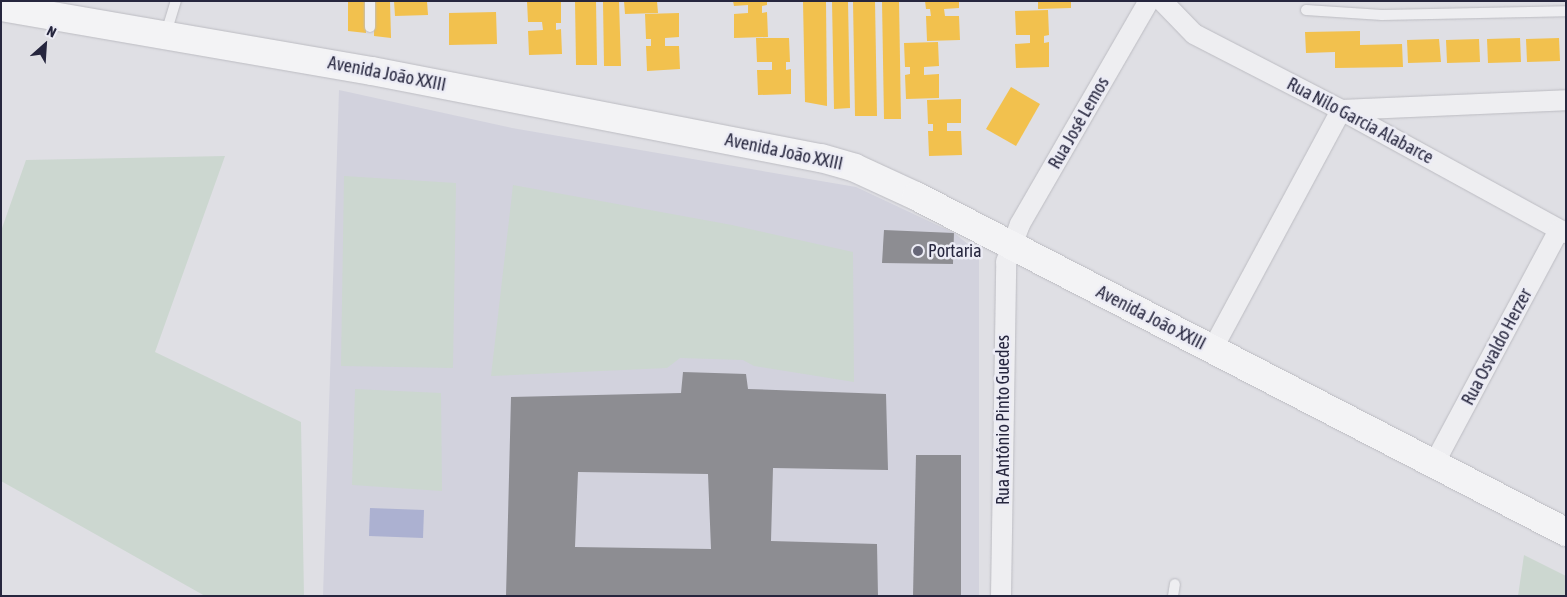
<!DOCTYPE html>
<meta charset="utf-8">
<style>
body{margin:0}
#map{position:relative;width:1567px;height:597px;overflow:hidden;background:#dfdfe4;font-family:"Asap Condensed",sans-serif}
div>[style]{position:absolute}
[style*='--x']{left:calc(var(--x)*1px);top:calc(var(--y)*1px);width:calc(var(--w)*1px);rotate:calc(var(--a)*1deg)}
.built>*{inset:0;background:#d2d2dd}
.green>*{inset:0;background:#ccd7d0}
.water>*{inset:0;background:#acb1d1}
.homes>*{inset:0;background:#f2c14e}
.industry>*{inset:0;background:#8d8d92}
.roads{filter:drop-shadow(0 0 1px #bcbcc2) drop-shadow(0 0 1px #bcbcc2)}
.service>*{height:10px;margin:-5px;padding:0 5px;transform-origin:5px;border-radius:5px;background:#eeeef1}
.minor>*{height:20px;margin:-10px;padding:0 10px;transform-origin:10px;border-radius:10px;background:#eeeef1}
.secondary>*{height:28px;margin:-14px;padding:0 14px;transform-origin:14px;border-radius:14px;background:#f3f3f5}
.dots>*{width:14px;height:14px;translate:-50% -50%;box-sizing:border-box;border:2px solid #ececf5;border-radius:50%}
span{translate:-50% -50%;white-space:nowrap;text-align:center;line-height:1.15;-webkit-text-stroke:5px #ececf5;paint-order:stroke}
.street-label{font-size:18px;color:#26263e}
.poi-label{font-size:18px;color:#26263e}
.left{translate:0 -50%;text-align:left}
.frame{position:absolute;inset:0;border:2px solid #26263e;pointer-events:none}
.north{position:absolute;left:20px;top:20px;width:50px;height:50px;-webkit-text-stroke:4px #ececf5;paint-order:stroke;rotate:26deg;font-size:14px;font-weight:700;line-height:20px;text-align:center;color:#26263e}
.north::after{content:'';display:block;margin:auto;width:18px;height:22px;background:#26263e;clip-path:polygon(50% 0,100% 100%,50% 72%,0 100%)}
</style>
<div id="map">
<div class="built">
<i style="clip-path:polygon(339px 90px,512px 128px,856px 187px,954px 233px,979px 253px,979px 596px,323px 596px)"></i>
</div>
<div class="green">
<i style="clip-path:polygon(225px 156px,155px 352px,301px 422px,304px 596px,205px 596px,1px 481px,1px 231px,26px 160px)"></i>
<i style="clip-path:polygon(344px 176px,456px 183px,453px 368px,341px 366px)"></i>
<i style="clip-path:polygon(513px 185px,732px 225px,853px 252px,854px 382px,754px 366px,743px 360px,680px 358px,667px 368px,491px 376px)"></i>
<i style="clip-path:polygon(355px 389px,441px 393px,442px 491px,352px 485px)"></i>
<i style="clip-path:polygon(1524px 555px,1566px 576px,1566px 596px,1518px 596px)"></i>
</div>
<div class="water">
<i style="clip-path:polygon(370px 508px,424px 510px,423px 538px,369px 536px)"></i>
</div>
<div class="homes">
<i style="clip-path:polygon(348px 1px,366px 1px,366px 33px,348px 31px)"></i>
<i style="clip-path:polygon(374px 1px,390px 1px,391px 38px,374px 36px)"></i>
<i style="clip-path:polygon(394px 1px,427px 1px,428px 15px,395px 16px)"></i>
<i style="clip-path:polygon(527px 1px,561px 1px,561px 23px,556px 23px,556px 30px,561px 29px,562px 54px,529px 55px,528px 31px,543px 30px,542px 22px,528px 22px)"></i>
<i style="clip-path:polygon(575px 1px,596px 1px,597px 65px,576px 65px)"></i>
<i style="clip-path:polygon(603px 1px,619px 1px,621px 66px,604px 66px)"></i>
<i style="clip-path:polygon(624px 1px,657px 1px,658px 13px,625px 14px)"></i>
<i style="clip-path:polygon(733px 1px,767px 1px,767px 5px,762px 6px,762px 13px,767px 12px,768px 37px,734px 38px,734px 14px,748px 13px,748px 5px,734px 6px)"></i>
<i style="clip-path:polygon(803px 1px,826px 1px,827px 106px,805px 102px)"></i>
<i style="clip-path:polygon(832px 1px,848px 1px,850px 108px,834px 109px)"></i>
<i style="clip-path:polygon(853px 1px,875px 1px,877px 116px,855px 116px)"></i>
<i style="clip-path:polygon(882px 1px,899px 1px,901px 119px,884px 119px)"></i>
<i style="clip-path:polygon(925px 1px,959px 1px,959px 8px,944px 9px,945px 16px,959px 16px,960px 40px,927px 41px,926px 16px,931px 16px,930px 9px,926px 9px)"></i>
<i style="clip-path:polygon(1038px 1px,1071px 1px,1071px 8px,1038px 9px)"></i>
<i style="clip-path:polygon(1048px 10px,1049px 35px,1044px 36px,1044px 43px,1049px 42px,1049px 67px,1016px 68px,1015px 44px,1030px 43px,1030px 35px,1016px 35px,1015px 11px)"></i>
<i style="clip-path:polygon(496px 12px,497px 44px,449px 45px,449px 13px)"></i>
<i style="clip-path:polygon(679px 13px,679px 37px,665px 38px,665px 46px,679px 46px,680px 69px,647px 71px,646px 46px,651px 46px,651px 39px,646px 39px,645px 14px)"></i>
<i style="clip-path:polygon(1360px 31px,1360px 45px,1402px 44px,1403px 67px,1335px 68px,1335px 52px,1306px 53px,1305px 32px)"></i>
<i style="clip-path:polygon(756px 38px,789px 38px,790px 62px,786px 62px,786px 70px,791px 69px,791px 94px,758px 95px,757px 70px,772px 70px,772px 62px,757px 62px)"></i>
<i style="clip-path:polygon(1520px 38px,1521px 62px,1488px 63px,1487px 39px)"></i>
<i style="clip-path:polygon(1559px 38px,1560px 61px,1527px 62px,1526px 39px)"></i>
<i style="clip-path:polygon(1439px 39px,1441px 62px,1408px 63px,1407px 40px)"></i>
<i style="clip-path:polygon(1479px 39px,1480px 62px,1447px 63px,1446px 40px)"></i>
<i style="clip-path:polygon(938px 42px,939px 66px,924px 67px,924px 75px,939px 74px,939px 98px,906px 99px,905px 75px,910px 74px,910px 67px,905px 67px,904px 43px)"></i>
<i style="clip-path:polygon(1011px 87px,1040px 104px,1016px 146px,986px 129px)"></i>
<i style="clip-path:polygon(961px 99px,961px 123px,947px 123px,947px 131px,961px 131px,962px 155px,929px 156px,928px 131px,933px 131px,933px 124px,928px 124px,927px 100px)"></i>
</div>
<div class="industry">
<i style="clip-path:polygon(884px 230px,954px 233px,953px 264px,882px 263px)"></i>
<i style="clip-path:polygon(evenodd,683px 372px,746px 374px,748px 389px,886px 394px,888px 470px,773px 468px,771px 541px,877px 544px,878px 596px,506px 596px,511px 397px,681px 393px,683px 372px,578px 472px,708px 474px,711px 549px,575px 547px,578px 472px)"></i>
<i style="clip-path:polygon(916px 455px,961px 455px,961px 596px,913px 596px)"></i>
</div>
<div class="roads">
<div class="service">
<i style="--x:370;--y:1;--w:26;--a:90"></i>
<i style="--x:1306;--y:10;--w:76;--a:3.8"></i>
<i style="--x:1382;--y:15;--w:184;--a:-1.2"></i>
<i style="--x:166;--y:33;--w:34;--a:-73"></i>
<i style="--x:1173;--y:596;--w:12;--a:-81"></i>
</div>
<div class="minor">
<i style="--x:1162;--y:1;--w:46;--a:45.9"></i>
<i style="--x:1194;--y:34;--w:165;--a:27.3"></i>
<i style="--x:1341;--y:110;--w:256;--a:28.7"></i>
<i style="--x:1341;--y:110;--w:225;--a:-2.5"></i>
<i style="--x:1212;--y:350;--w:272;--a:-61.7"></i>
<i style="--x:1434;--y:464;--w:265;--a:-61.9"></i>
<i style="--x:1001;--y:596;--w:334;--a:-89.1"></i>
<i style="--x:1006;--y:262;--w:40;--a:-69.8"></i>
<i style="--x:1020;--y:224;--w:258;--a:-60"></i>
</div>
<div class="secondary">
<i style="--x:1;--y:7;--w:376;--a:9.8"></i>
<i style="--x:372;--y:71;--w:457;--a:11"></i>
<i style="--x:821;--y:158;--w:35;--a:16"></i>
<i style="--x:855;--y:168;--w:67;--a:24.7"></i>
<i style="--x:916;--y:196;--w:732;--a:27.34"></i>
</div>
</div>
<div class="dots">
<i style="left:918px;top:251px;background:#676778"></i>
</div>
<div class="street-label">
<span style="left:387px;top:74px;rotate:11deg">Avenida João XXIII</span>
<span style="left:1360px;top:121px;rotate:28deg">Rua Nilo Garcia Alabarce</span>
<span style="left:1079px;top:123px;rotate:-60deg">Rua José Lemos</span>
<span style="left:784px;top:152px;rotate:12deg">Avenida João XXIII</span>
<span style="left:1151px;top:318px;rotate:27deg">Avenida João XXIII</span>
<span style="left:1497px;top:347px;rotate:-62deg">Rua Osvaldo Herzer</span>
<span style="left:1003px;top:420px;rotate:-90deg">Rua Antônio Pinto Guedes</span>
</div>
<div class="poi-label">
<span class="left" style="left:928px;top:251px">Portaria</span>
</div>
<div class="frame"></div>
<div class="north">N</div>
</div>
